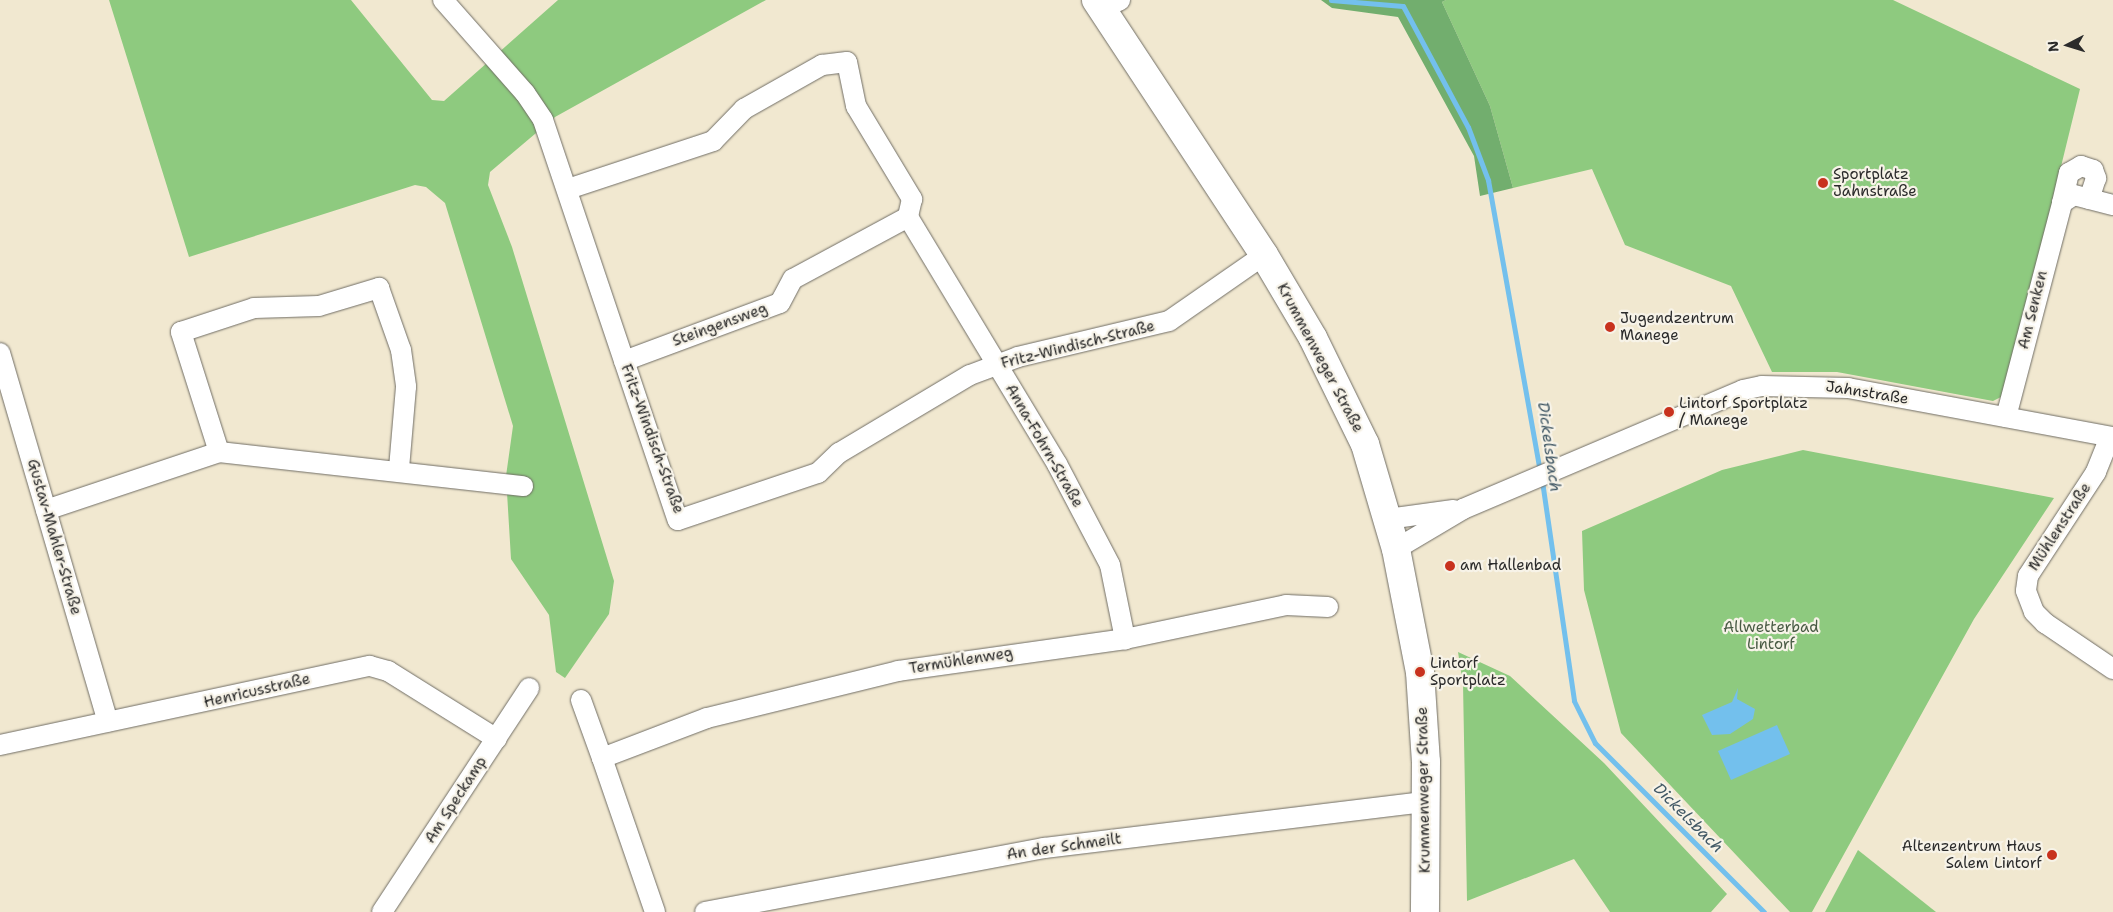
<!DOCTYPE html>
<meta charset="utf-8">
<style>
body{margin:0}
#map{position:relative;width:2113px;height:912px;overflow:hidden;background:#f1e8d0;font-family:"Shantell Sans",sans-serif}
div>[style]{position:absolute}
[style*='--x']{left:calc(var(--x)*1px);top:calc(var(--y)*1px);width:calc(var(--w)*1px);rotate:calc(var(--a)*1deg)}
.green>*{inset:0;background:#8eca7f}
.forest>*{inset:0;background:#72ae6e}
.water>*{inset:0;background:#73c0ed}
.stream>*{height:5px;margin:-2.5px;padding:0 2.5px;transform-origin:2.5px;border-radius:2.5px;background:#73c0ed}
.roads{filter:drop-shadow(0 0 1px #706d65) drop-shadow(0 0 1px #706d65)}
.street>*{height:20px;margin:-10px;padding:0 10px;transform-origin:10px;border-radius:10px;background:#fff}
.secondary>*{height:28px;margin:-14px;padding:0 14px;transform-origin:14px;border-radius:14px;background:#fff}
.dots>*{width:14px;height:14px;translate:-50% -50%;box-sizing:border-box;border:2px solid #f7f3e8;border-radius:50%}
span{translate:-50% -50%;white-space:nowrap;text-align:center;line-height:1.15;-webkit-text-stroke:4.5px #f7f3e8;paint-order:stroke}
.poi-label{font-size:15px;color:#2b2b2b}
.left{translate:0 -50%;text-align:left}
.right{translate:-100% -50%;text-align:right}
.street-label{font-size:15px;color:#2b2b2b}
.park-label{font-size:15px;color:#495b44}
.water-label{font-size:16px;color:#415865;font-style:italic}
.north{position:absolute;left:2043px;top:20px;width:50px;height:50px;-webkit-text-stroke:4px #f7f3e8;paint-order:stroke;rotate:265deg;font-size:14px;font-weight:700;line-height:20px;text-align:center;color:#2b2b2b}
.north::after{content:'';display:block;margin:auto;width:18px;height:22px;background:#2b2b2b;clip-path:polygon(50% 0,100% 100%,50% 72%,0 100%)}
</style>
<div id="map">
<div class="green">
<i style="clip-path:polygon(109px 0,351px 0,432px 100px,444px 101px,558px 0,766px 0,555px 117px,490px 172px,488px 185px,512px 247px,614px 581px,609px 614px,565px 678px,556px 672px,549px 615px,511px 559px,506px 476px,513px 426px,445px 203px,426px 187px,415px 185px,189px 257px)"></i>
<i style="clip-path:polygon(1446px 0,1893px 0,2080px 89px,2005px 395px,1993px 401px,1837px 372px,1772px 372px,1731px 286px,1625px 245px,1592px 169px,1513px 188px,1490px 106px,1442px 2px)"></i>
<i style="clip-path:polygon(1803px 450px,2054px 498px,1974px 619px,1812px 912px,1790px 912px,1621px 733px,1584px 590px,1582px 531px,1722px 470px)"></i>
<i style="clip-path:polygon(1458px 652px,1510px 676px,1604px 763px,1727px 894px,1711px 912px,1610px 912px,1574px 859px,1467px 901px,1463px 684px)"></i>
<i style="clip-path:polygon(1858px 850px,1936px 912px,1825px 912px)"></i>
</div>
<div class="forest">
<i style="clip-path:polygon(1321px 0,1446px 0,1442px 2px,1490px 106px,1513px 188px,1480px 196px,1474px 156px,1398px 17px,1332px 8px)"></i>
</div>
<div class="water">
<i style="clip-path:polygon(1738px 688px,1737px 699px,1755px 709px,1753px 719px,1730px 734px,1712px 735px,1702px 715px,1732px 702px)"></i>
<i style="clip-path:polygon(1777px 725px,1790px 754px,1731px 780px,1718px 751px)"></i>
</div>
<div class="stream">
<i style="--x:1331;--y:0;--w:72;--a:4.8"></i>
<i style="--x:1403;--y:6;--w:137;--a:61.8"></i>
<i style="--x:1468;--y:127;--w:57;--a:69.3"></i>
<i style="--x:1488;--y:180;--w:297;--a:79.9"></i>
<i style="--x:1542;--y:481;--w:222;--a:81.7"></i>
<i style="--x:1574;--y:701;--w:47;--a:63.4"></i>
<i style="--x:1595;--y:743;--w:239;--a:45"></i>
</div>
<div class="roads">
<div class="street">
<i style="--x:443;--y:0;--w:124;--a:48.6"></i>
<i style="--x:525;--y:93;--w:32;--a:56"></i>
<i style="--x:543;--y:120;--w:422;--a:71.4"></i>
<i style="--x:678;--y:520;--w:148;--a:-18.6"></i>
<i style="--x:818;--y:473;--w:29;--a:-44"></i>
<i style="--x:839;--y:453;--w:152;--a:-30.8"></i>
<i style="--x:970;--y:375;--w:51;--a:-20.6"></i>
<i style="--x:1018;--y:357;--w:155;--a:-13.4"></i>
<i style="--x:1169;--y:321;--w:116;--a:-34.8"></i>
<i style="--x:1101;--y:9;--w:21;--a:-25"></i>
<i style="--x:568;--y:189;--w:153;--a:-18.3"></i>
<i style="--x:713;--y:141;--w:45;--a:-45.9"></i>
<i style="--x:744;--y:109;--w:90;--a:-29.4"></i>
<i style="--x:822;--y:65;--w:25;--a:-7"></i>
<i style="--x:847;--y:62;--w:45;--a:78.4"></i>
<i style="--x:856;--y:106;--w:109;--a:58.9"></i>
<i style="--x:912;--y:199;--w:18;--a:103"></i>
<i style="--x:908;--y:217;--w:288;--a:58.9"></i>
<i style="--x:1057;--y:464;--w:114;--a:62.3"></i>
<i style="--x:1110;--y:565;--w:76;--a:78.5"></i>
<i style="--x:2062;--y:203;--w:31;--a:-77"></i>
<i style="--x:2069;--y:173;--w:14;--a:-30"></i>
<i style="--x:2081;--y:166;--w:13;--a:18"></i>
<i style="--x:2093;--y:170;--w:9;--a:69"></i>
<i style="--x:2096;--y:178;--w:22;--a:108"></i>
<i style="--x:0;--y:353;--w:384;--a:73.7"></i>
<i style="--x:624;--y:361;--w:166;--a:-20.4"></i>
<i style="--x:780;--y:303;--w:27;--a:-62"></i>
<i style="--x:793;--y:279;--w:131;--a:-28.3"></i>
<i style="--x:2006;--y:417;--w:221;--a:-75.3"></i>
<i style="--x:2062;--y:203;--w:14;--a:-34"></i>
<i style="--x:2074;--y:195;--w:40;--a:14.4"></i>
<i style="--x:2110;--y:437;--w:38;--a:112"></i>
<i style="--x:2096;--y:472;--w:124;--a:123.2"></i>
<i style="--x:2028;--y:576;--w:15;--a:98"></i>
<i style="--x:2026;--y:591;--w:22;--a:69"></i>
<i style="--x:2034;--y:612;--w:16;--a:45"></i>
<i style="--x:2045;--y:623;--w:82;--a:34.1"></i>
<i style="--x:219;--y:452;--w:126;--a:-107.6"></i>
<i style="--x:181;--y:332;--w:77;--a:-18.2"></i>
<i style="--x:254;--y:308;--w:65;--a:-1.8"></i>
<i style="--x:319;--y:306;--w:63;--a:-16.7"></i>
<i style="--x:379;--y:288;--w:66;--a:70.5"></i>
<i style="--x:401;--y:350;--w:37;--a:82"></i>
<i style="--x:406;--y:387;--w:82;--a:94.9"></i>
<i style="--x:46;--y:510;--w:182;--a:-18.5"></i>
<i style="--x:219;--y:452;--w:306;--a:6.4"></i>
<i style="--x:1388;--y:519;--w:66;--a:-7.9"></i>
<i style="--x:1396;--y:549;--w:78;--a:-30.8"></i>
<i style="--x:1463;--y:509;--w:304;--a:-23"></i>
<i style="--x:1743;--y:390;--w:19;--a:-12"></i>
<i style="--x:1762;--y:386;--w:86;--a:1.3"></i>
<i style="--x:1848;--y:388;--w:269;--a:10.5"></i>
<i style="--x:581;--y:700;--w:62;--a:70.1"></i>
<i style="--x:602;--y:758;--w:112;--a:-20.9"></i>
<i style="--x:707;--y:718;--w:197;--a:-13.8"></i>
<i style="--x:898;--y:671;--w:229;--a:-8"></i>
<i style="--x:1125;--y:639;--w:165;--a:-11.9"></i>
<i style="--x:1286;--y:605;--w:42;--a:2.7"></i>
<i style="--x:0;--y:745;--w:378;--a:-12.1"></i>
<i style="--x:370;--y:666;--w:19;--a:16"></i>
<i style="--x:388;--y:671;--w:128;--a:32"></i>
<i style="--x:602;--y:758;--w:163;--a:71"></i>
<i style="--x:382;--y:912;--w:268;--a:-56.7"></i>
<i style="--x:705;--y:912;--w:345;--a:-10.7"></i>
<i style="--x:1044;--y:848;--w:385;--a:-6.9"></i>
</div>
<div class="secondary">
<i style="--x:1096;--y:0;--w:305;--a:56.6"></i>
<i style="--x:1264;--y:255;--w:96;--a:59.4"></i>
<i style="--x:1313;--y:338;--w:118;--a:63.9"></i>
<i style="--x:1365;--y:444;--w:109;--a:73.6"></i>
<i style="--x:1396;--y:549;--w:125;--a:79"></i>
<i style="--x:1420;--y:672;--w:90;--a:86.2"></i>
<i style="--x:1426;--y:762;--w:150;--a:90.4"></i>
</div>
</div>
<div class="dots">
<i style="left:1823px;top:183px;background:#c8321e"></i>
<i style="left:1610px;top:327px;background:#c8321e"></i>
<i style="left:1669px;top:412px;background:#c8321e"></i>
<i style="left:1450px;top:566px;background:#c8321e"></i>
<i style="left:1420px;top:672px;background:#c8321e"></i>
<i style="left:2052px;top:855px;background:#c8321e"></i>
</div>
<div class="poi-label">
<span class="left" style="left:1833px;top:183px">Sportplatz<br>Jahnstraße</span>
<span class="left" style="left:1620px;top:327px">Jugendzentrum<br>Manege</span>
<span class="left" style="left:1679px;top:412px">Lintorf Sportplatz<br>/ Manege</span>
<span class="left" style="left:1460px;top:566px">am Hallenbad</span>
<span class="left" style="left:1430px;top:672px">Lintorf<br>Sportplatz</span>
<span class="right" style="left:2042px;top:855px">Altenzentrum Haus<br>Salem Lintorf</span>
</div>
<div class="street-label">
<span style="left:2033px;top:310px;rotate:-76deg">Am Senken</span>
<span style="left:720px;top:325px;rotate:-20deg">Steingensweg</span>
<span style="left:1078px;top:345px;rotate:-14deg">Fritz-Windisch-Straße</span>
<span style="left:1320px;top:358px;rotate:62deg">Krummenweger Straße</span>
<span style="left:1867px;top:393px;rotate:9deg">Jahnstraße</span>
<span style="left:652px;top:439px;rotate:70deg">Fritz-Windisch-Straße</span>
<span style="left:1044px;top:446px;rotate:60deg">Anna-Fohrn-Straße</span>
<span style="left:2060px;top:527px;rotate:-57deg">Mühlenstraße</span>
<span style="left:54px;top:537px;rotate:74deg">Gustav-Mahler-Straße</span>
<span style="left:961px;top:661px;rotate:-9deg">Termühlenweg</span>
<span style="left:257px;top:691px;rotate:-13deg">Henricusstraße</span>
<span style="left:1424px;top:790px;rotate:-91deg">Krummenweger Straße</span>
<span style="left:456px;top:800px;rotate:-57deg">Am Speckamp</span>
<span style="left:1064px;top:847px;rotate:-8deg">An der Schmeilt</span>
</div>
<div class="park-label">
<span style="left:1771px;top:636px">Allwetterbad<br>Lintorf</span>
</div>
<div class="water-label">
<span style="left:1549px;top:447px;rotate:82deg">Dickelsbach</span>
<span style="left:1688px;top:818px;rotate:45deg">Dickelsbach</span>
</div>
<div class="north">N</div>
</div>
